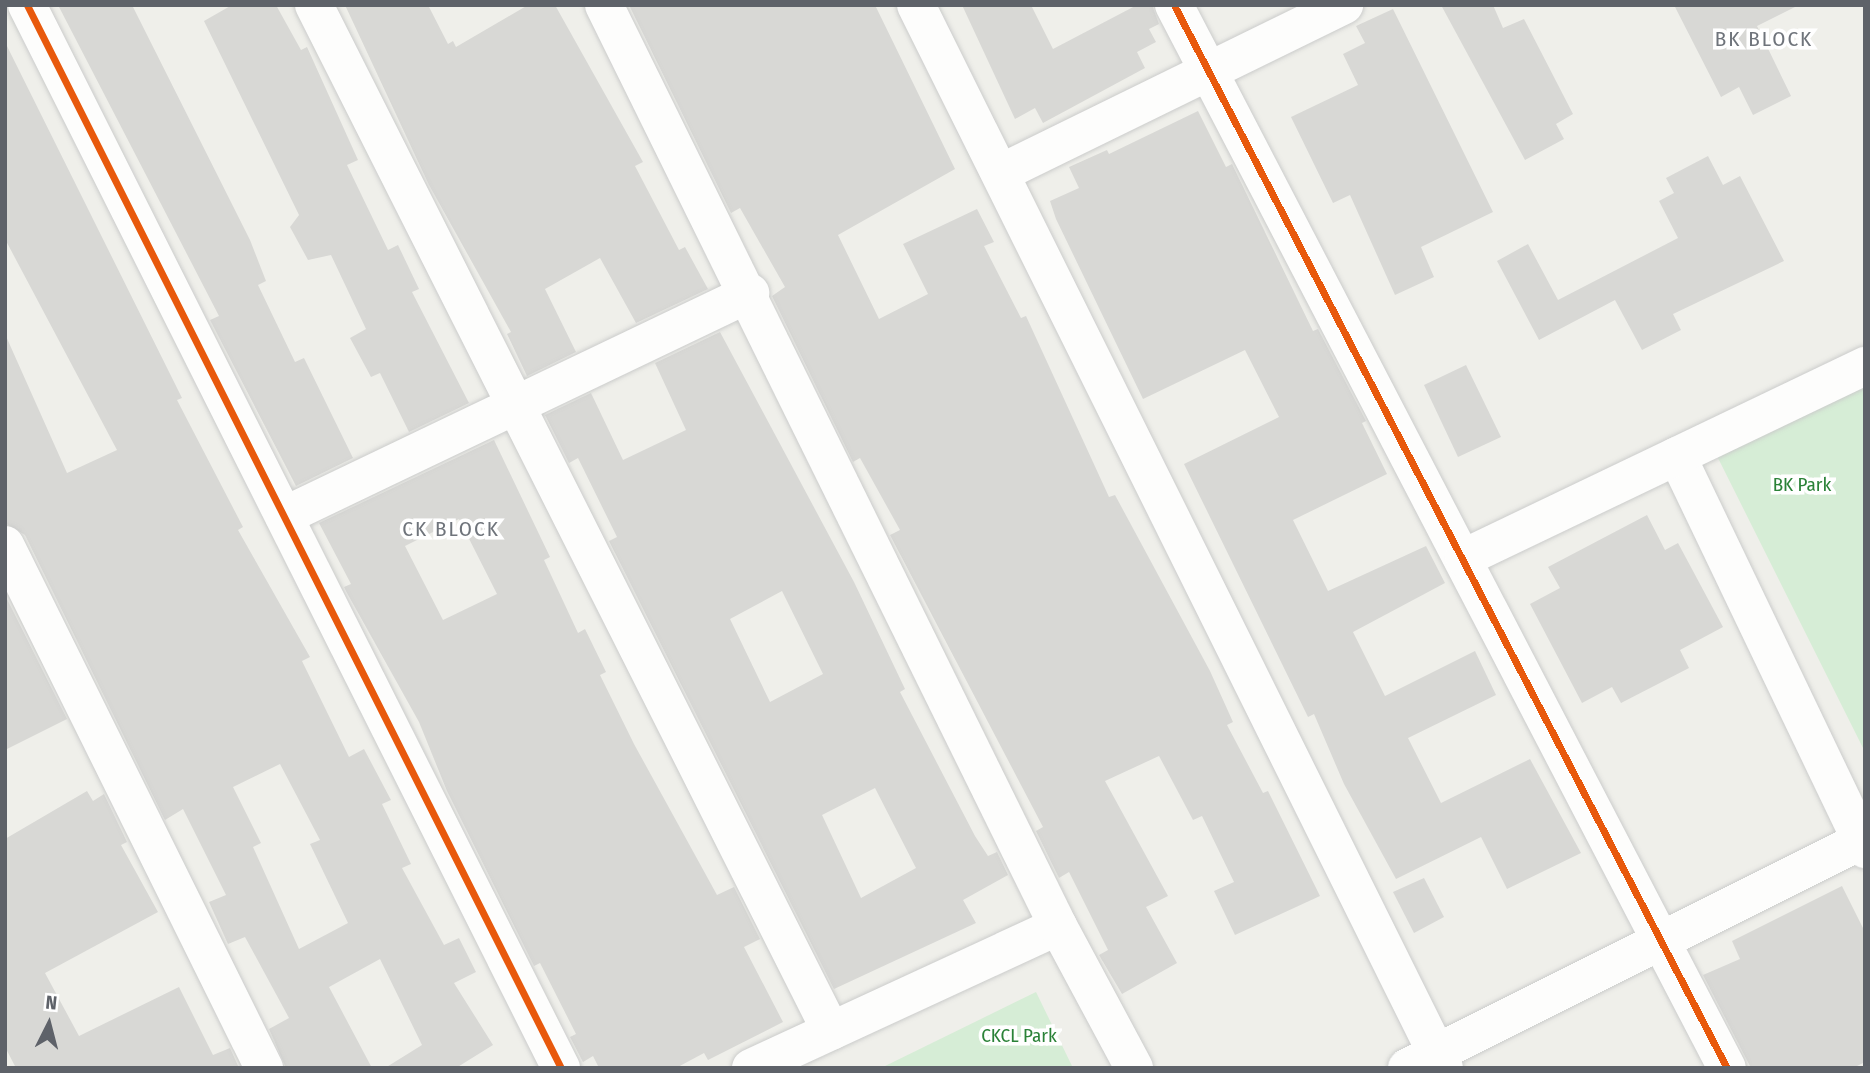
<!DOCTYPE html>
<style>
body{margin:0}
#map{position:relative;width:1870px;height:1073px;overflow:hidden;background:#efefea;font-family:"Fira Sans Condensed",sans-serif}
div>[style]{position:absolute}
[style*='--x']{left:calc(var(--x)*1px);top:calc(var(--y)*1px);width:calc(var(--w)*1px);rotate:calc(var(--a)*1deg)}
.green>*{inset:0;background:#d6edd6}
.building>*{inset:0;background:#d8d8d5}
.roads{filter:drop-shadow(0 0 2px #cbcccb) drop-shadow(0 0 2px #cbcccb)}
.minor>*{height:38px;margin:-19px;padding:0 19px;transform-origin:19px;border-radius:19px;background:#fdfdfc}
.cycleway>*{height:7px;margin:-3.5px;padding:0 3.5px;transform-origin:3.5px;border-radius:3.5px;background:#e8590c}
span{translate:-50% -50%;white-space:nowrap;text-align:center;line-height:1.15;-webkit-text-stroke:7px #fff;paint-order:stroke}
.park-label{font-size:19px;color:#2b8238}
.neighbourhood-label{font-size:21px;color:#6f747b;letter-spacing:2px}
.frame{position:absolute;inset:0;border:7px solid #5e6269;pointer-events:none}
.north{position:absolute;left:14px;top:989px;width:70px;height:70px;-webkit-text-stroke:5px #fff;paint-order:stroke;rotate:6deg;font-size:19px;font-weight:700;line-height:28px;text-align:center;color:#5e6269}
.north::after{content:'';display:block;margin:auto;width:24px;height:32px;background:#5e6269;clip-path:polygon(50% 0,100% 100%,50% 72%,0 100%)}
</style>
<div id="map">
<div class="green">
<i style="clip-path:polygon(1865px 385px,1865px 752px,1717px 456px)"></i>
<i style="clip-path:polygon(1036px 992px,1073px 1068px,881px 1068px)"></i>
</div>
<div class="building">
<i style="clip-path:polygon(58px 5px,132px 5px,250px 240px,266px 281px,258px 285px,295px 362px,304px 358px,353px 458px,296px 486px,210px 320px,219px 316px)"></i>
<i style="clip-path:polygon(232px 5px,276px 5px,301px 50px,307px 47px,358px 160px,347px 165px,388px 250px,398px 245px,419px 289px,412px 292px,469px 403px,409px 432px,380px 373px,371px 377px,350px 338px,366px 329px,331px 255px,308px 260px,290px 227px,299px 215px,204px 21px)"></i>
<i style="clip-path:polygon(345px 5px,428px 5px,448px 44px,453px 41px,456px 47px,528px 5px,555px 5px,643px 162px,635px 166px,679px 250px,685px 247px,708px 289px,636px 323px,600px 258px,545px 289px,576px 352px,527px 376px,507px 334px,511px 332px,429px 185px)"></i>
<i style="clip-path:polygon(629px 5px,875px 5px,955px 169px,838px 235px,879px 319px,928px 294px,903px 244px,977px 209px,994px 242px,984px 246px,1021px 318px,1026px 316px,1109px 497px,1115px 495px,1210px 671px,1233px 722px,1227px 725px,1263px 793px,1268px 791px,1320px 896px,1235px 935px,1214px 891px,1234px 882px,1202px 816px,1193px 820px,1159px 756px,1105px 781px,1168px 896px,1146px 907px,1177px 963px,1122px 994px,1099px 955px,1108px 950px,1069px 872px,1059px 878px,1036px 831px,1043px 827px,890px 535px,900px 530px,860px 458px,853px 462px,772px 296px,785px 287px,740px 208px,731px 213px)"></i>
<i style="clip-path:polygon(962px 5px,1031px 5px,1053px 49px,1137px 5px,1152px 5px,1159px 24px,1149px 29px,1156px 42px,1137px 52px,1145px 68px,1043px 123px,1035px 108px,1015px 119px)"></i>
<i style="clip-path:polygon(1441px 5px,1493px 5px,1503px 28px,1524px 19px,1573px 114px,1556px 124px,1564px 139px,1525px 160px)"></i>
<i style="clip-path:polygon(1674px 5px,1799px 5px,1757px 26px,1791px 96px,1753px 115px,1739px 87px,1721px 97px)"></i>
<i style="clip-path:polygon(1393px 9px,1493px 212px,1421px 247px,1434px 277px,1395px 295px,1350px 195px,1333px 203px,1291px 117px,1358px 85px,1343px 54px,1365px 43px,1356px 26px)"></i>
<i style="clip-path:polygon(evenodd,5px 42px,182px 398px,177px 400px,243px 527px,238px 530px,310px 657px,302px 661px,349px 757px,364px 749px,391px 800px,382px 804px,411px 864px,402px 868px,444px 945px,459px 938px,476px 972px,454px 983px,493px 1045px,456px 1068px,385px 1068px,422px 1045px,380px 959px,329px 987px,372px 1068px,286px 1068px,269px 1029px,289px 1018px,245px 937px,228px 944px,209px 902px,226px 895px,183px 809px,165px 820px,25px 535px,5px 523px,5px 334px,67px 473px,117px 450px,5px 239px,5px 42px,280px 764px,320px 840px,310px 844px,348px 923px,299px 949px,253px 847px,261px 843px,233px 787px,280px 764px)"></i>
<i style="clip-path:polygon(1198px 111px,1226px 167px,1232px 164px,1313px 331px,1318px 329px,1366px 421px,1362px 423px,1387px 474px,1293px 520px,1328px 591px,1426px 546px,1445px 583px,1353px 632px,1385px 696px,1475px 651px,1496px 695px,1408px 738px,1441px 803px,1530px 759px,1581px 853px,1507px 889px,1481px 837px,1396px 879px,1344px 784px,1314px 714px,1308px 717px,1184px 464px,1279px 417px,1245px 350px,1143px 399px,1056px 219px,1050px 201px,1079px 188px,1069px 167px,1107px 150px,1109px 154px)"></i>
<i style="clip-path:polygon(1708px 156px,1723px 185px,1740px 176px,1784px 261px,1673px 314px,1681px 330px,1642px 350px,1615px 300px,1539px 340px,1497px 261px,1528px 244px,1558px 300px,1678px 238px,1659px 201px,1674px 193px,1666px 178px)"></i>
<i style="clip-path:polygon(evenodd,720px 332px,854px 582px,905px 689px,900px 692px,975px 836px,988px 856px,997px 852px,1008px 875px,963px 900px,976px 923px,834px 989px,609px 541px,617px 537px,578px 458px,569px 463px,545px 415px,591px 393px,623px 460px,686px 430px,655px 363px,720px 332px,782px 591px,823px 674px,770px 702px,730px 619px,782px 591px,720px 332px,875px 788px,916px 868px,861px 898px,822px 815px,875px 788px)"></i>
<i style="clip-path:polygon(1466px 365px,1501px 437px,1458px 457px,1424px 385px)"></i>
<i style="clip-path:polygon(evenodd,494px 440px,550px 557px,544px 560px,578px 633px,585px 629px,606px 672px,600px 675px,634px 744px,717px 895px,734px 887px,760px 939px,744px 947px,783px 1022px,708px 1060px,704px 1053px,676px 1068px,599px 1068px,593px 1056px,583px 1062px,570px 1037px,576px 1034px,540px 963px,534px 966px,447px 791px,419px 722px,347px 593px,344px 587px,351px 584px,319px 523px,494px 440px,459px 519px,497px 594px,443px 620px,405px 546px,459px 519px)"></i>
<i style="clip-path:polygon(1647px 515px,1665px 550px,1678px 543px,1723px 627px,1680px 650px,1689px 668px,1621px 703px,1612px 687px,1582px 703px,1530px 604px,1560px 588px,1548px 567px)"></i>
<i style="clip-path:polygon(5px 595px,67px 719px,5px 750px)"></i>
<i style="clip-path:polygon(87px 791px,93px 801px,104px 794px,127px 842px,121px 845px,158px 912px,45px 973px,79px 1036px,179px 987px,213px 1055px,230px 1048px,239px 1068px,16px 1068px,5px 1047px,5px 839px)"></i>
<i style="clip-path:polygon(1424px 878px,1444px 917px,1414px 933px,1393px 892px)"></i>
<i style="clip-path:polygon(1842px 886px,1865px 932px,1865px 1062px,1853px 1068px,1751px 1068px,1703px 975px,1740px 959px,1732px 941px)"></i>
</div>
<div class="roads">
<div class="minor">
<i style="--x:27;--y:5;--w:1190;--a:63.33"></i>
<i style="--x:314;--y:5;--w:1149;--a:63.26"></i>
<i style="--x:604;--y:5;--w:1027;--a:63.76"></i>
<i style="--x:916;--y:5;--w:1187;--a:63.59"></i>
<i style="--x:1174;--y:5;--w:1198;--a:62.52"></i>
<i style="--x:1003;--y:172;--w:380;--a:-26.1"></i>
<i style="--x:1677;--y:456;--w:436;--a:64.4"></i>
<i style="--x:284;--y:516;--w:517;--a:-25.57"></i>
<i style="--x:5;--y:545;--w:584;--a:63.65"></i>
<i style="--x:1464;--y:558;--w:445;--a:-25.6"></i>
<i style="--x:751;--y:1068;--w:338;--a:-24.8"></i>
<i style="--x:1058;--y:926;--w:161;--a:61.8"></i>
<i style="--x:1407;--y:1068;--w:512;--a:-26.57"></i>
</div>
</div>
<div class="cycleway">
<i style="--x:27;--y:5;--w:1190;--a:63.33"></i>
<i style="--x:1174;--y:5;--w:1198;--a:62.52"></i>
</div>
<div class="park-label">
<span style="left:1802px;top:485px">BK Park</span>
<span style="left:1019px;top:1036px">CKCL Park</span>
</div>
<div class="neighbourhood-label">
<span style="left:1764px;top:39px">BK BLOCK</span>
<span style="left:451px;top:529px">CK BLOCK</span>
</div>
<div class="frame"></div>
<div class="north">N</div>
</div>
